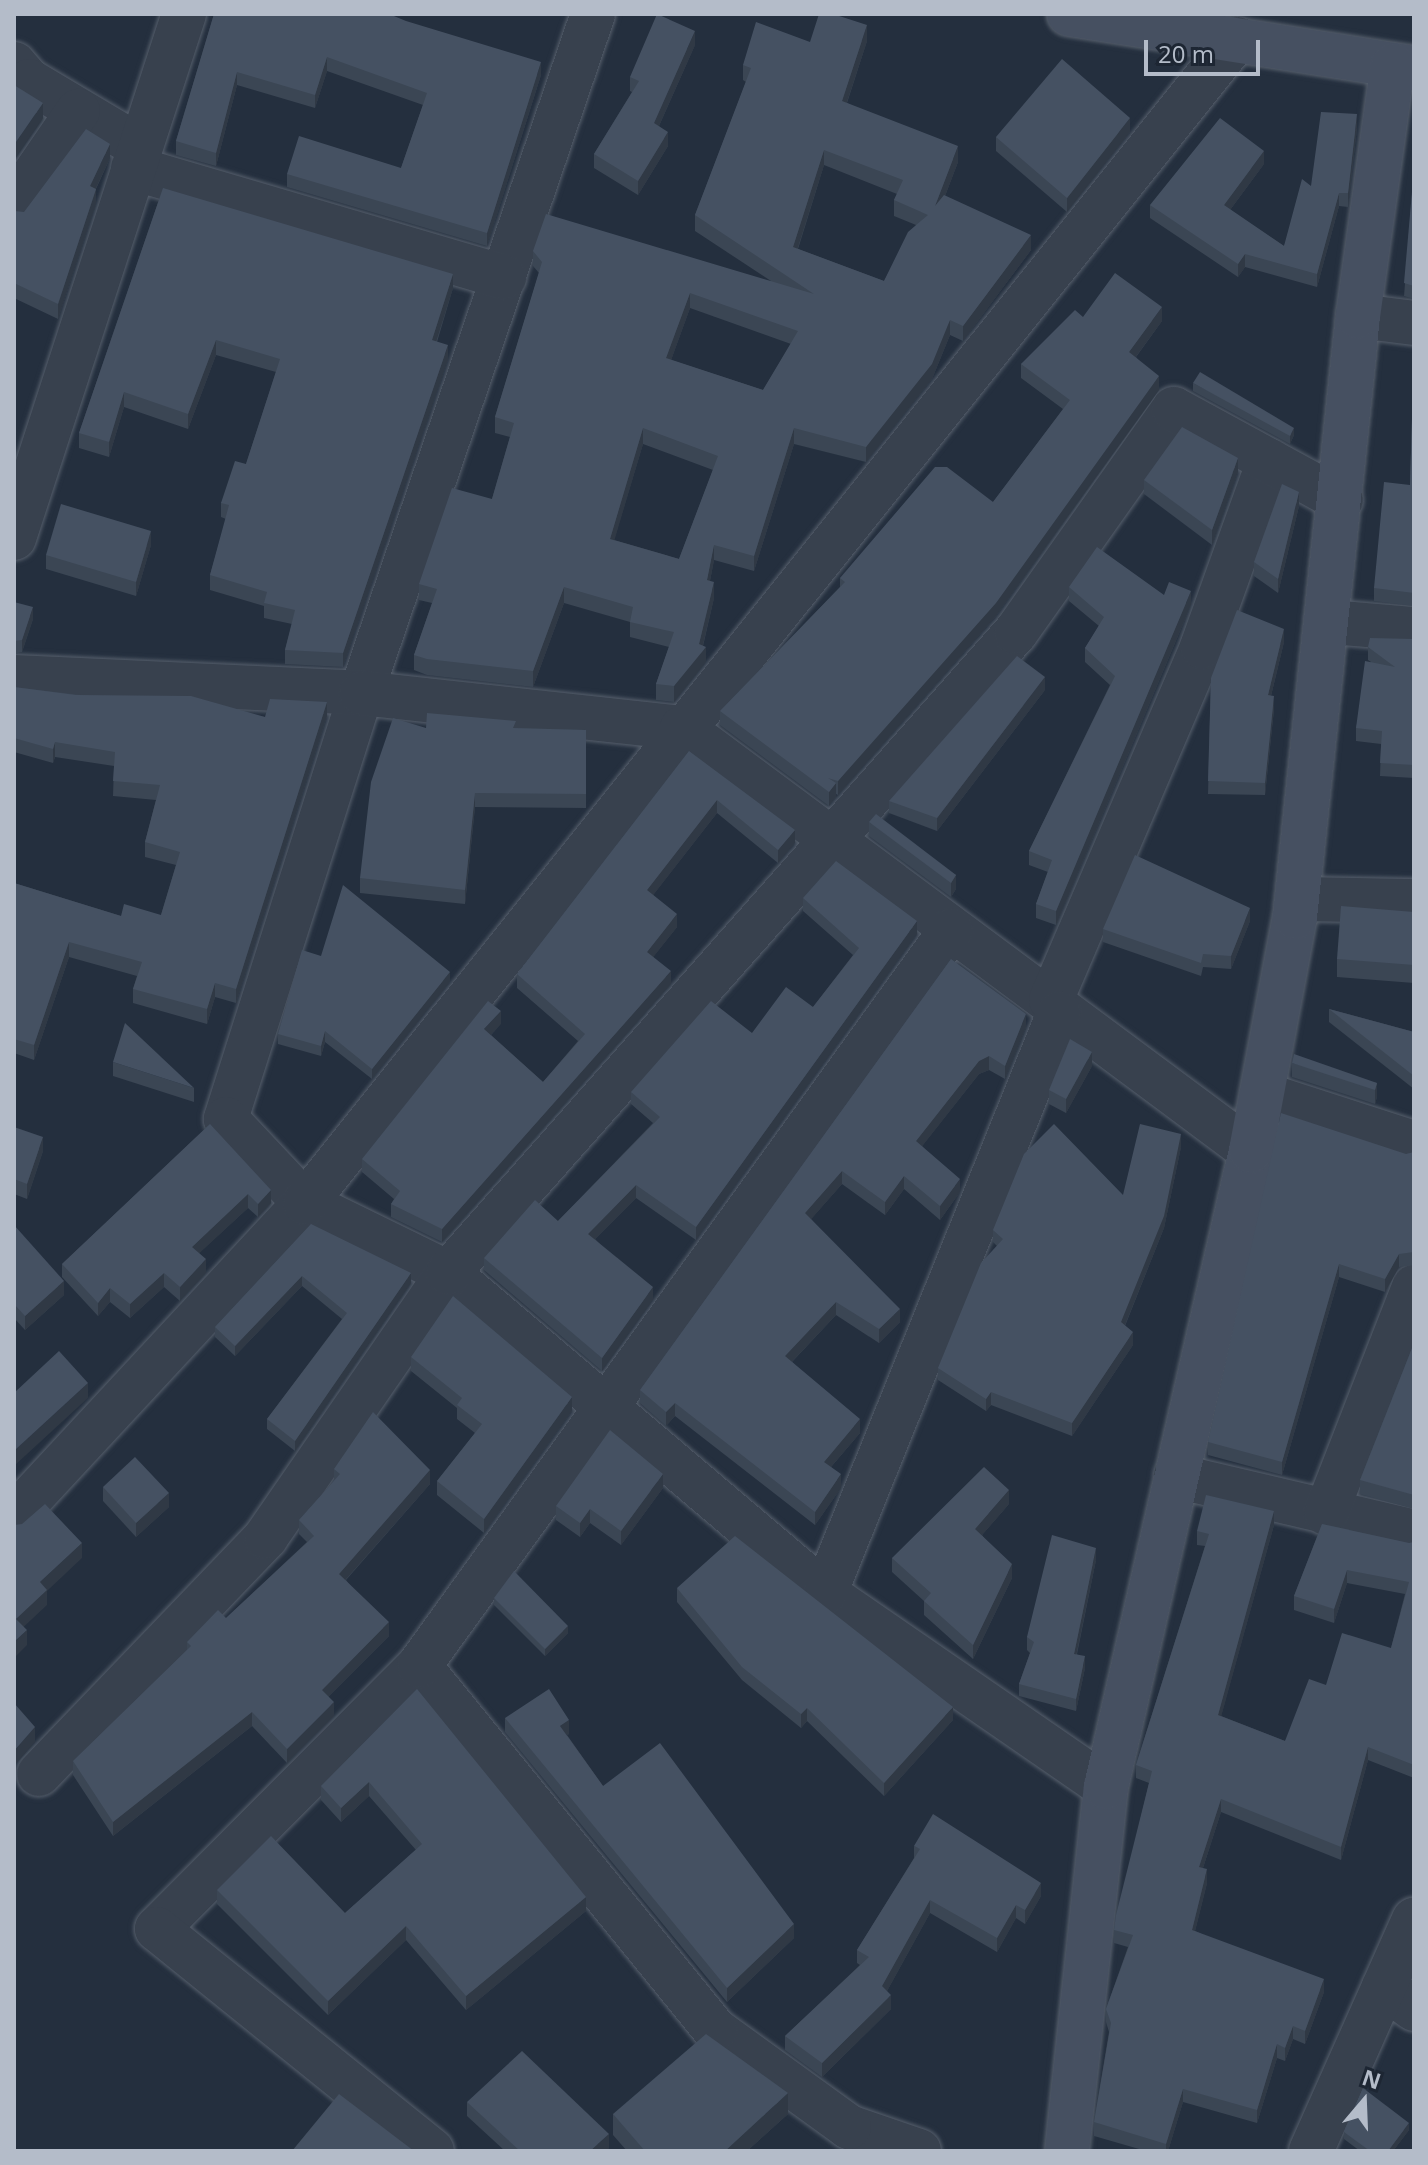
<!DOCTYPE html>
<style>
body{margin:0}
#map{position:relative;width:1428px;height:2165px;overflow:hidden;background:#242f3e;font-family:"Open Sans",sans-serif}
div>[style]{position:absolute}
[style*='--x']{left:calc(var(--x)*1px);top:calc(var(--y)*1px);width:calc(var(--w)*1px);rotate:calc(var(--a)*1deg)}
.roads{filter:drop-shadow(0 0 2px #565f6c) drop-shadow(0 0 2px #565f6c)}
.street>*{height:44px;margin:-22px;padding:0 22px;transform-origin:22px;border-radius:22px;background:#38414e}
.secondary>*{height:44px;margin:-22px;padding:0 22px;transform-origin:22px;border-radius:22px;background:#465061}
.wall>*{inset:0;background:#3b4654}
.shaded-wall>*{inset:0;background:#303945}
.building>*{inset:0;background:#455162}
span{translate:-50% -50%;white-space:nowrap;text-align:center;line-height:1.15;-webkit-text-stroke:7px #1d2633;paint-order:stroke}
.frame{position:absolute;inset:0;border:16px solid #b4bcc9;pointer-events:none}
.north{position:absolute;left:1324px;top:2061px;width:80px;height:80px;-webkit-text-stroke:6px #1d2633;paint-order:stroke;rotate:19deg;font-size:22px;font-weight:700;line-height:32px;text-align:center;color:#b4bcc9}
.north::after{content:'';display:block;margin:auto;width:28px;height:36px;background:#b4bcc9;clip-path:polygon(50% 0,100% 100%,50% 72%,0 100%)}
.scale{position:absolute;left:1144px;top:40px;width:116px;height:36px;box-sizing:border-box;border:4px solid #b4bcc9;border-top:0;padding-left:10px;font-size:24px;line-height:28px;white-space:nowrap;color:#b4bcc9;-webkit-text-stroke:6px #1d2633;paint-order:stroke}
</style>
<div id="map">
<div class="roads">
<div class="street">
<i style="--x:593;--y:14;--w:718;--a:108.86"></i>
<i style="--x:361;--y:693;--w:447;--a:107.6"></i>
<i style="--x:226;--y:1119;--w:115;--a:46.8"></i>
<i style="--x:305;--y:1203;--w:159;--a:26.1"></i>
<i style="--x:448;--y:1273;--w:494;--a:40.3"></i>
<i style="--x:825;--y:1593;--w:341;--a:34.6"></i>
<i style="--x:14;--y:64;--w:23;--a:49"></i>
<i style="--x:29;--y:81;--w:129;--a:30.7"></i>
<i style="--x:133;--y:168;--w:387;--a:16.4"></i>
<i style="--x:14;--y:204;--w:113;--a:-55.5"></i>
<i style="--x:1358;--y:316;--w:56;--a:7.1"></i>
<i style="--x:14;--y:538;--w:551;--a:-72.03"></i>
<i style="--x:1330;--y:622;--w:84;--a:4.8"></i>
<i style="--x:14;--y:677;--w:347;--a:2.6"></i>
<i style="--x:361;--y:693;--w:323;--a:6.2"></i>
<i style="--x:682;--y:728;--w:709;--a:36.63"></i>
<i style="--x:1297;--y:899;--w:117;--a:1"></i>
<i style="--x:1051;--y:1000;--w:384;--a:-66.8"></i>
<i style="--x:1202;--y:647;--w:198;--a:-70.2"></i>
<i style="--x:1262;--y:1094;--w:160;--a:17.9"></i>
<i style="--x:1176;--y:1476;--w:244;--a:13.2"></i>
<i style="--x:1326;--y:1513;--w:243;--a:-68.7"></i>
<i style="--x:14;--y:1516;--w:427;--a:-47.1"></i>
<i style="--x:305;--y:1203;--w:1491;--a:-51.32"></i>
<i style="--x:825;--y:1593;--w:625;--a:-68.03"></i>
<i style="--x:419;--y:1666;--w:371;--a:134.9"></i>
<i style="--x:157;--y:1929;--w:353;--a:38.9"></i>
<i style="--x:39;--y:1774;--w:328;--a:-46.2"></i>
<i style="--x:266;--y:1537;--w:321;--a:-55.4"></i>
<i style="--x:448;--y:1273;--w:856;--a:-48.46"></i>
<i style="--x:1016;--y:632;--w:273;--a:-54.7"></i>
<i style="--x:1174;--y:409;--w:190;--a:28.6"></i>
<i style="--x:1384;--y:1987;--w:37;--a:36"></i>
<i style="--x:919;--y:2151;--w:74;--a:-161.1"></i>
<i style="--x:849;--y:2127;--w:165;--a:-144.1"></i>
<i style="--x:715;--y:2030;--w:469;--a:-129.1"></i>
<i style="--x:419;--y:1666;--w:908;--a:-54.14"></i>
<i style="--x:1311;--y:2151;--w:253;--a:-66"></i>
</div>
<div class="secondary">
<i style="--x:1069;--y:14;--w:349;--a:8.9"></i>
<i style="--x:1067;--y:2151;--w:366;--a:-83.9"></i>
<i style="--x:1106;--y:1787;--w:652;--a:-77.16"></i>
<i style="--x:1251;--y:1151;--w:238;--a:-79.4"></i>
<i style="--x:1295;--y:917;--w:604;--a:-84.02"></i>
<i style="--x:1358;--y:316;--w:253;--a:-82.1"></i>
</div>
</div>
<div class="wall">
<i style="clip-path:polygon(214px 14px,541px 75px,487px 246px,287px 187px,287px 174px,401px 168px,423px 105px,327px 71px,315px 108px,237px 85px,216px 166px,176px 155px,176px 141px)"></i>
<i style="clip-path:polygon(evenodd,867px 41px,847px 103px,958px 162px,945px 196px,1031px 250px,963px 341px,950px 335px,932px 379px,866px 462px,794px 444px,754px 571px,714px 560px,710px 581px,714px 598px,703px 646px,706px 662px,674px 702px,656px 700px,656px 684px,669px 647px,630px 637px,630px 622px,564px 603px,533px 687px,427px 675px,414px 670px,414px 655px,432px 603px,419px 600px,419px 584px,492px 499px,510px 437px,495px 433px,495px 417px,539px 273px,533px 266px,533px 251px,771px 281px,695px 231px,695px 215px,746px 82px,743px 80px,743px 65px,810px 42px,867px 41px,824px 165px,897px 194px,894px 200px,894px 216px,916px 225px,884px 281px,798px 249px,824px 165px,867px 41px,690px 308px,791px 344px,763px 390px,671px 360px,690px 308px,867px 41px,643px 444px,713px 470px,679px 559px,614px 540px,643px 444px)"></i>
<i style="clip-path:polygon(695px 45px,659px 126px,668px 146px,638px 195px,594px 168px,594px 154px,632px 92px,630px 91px,630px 77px)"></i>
<i style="clip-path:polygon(1357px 128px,1348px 207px,1339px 206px,1317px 287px,1245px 267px,1238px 277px,1150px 218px,1150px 205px,1264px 164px,1230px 210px,1284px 246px,1311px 186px)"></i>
<i style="clip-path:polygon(1130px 132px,1067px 212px,996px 151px,996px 137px)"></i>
<i style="clip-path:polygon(110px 158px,96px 189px,96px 204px,58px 319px,14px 298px,14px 211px,24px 212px)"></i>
<i style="clip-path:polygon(1414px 169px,1414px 299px,1404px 296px)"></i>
<i style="clip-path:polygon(163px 188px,453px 288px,437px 342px,448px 360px,343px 667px,285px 664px,285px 650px,292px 624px,264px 618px,264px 606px,210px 590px,210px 575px,226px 519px,221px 517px,221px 503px,246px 464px,276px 372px,216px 355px,188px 429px,124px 407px,109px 457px,79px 448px,79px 433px)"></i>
<i style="clip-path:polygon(1083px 317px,1162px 321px,1136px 357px,1159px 390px,996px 616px,838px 795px,836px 794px,836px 797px,829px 806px,720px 725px,720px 711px,840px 587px,840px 578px,993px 502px,1063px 409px,1021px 378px,1021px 364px)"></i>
<i style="clip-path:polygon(1414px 351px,1414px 606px,1374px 601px,1374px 588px,1410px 485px)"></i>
<i style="clip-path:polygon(1193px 383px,1294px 435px,1290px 444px,1193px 391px)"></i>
<i style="clip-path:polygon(1238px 472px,1212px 545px,1144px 494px,1144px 480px)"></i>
<i style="clip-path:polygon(1299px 506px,1278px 593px,1254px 576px,1254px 562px)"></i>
<i style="clip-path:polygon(151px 545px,136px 596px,46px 569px,46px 555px)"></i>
<i style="clip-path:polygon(1069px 587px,1164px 595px,1191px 605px,1056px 925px,1036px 918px,1036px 904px,1048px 872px,1029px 865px,1029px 851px,1110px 685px,1085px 662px,1085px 648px,1099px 626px,1069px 601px)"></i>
<i style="clip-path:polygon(14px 602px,33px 619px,22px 652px,14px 654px)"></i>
<i style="clip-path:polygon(1414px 639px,1414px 778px,1380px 776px,1381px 744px,1356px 741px,1356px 728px,1371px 662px,1368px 660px,1368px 647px)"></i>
<i style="clip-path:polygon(1284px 642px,1271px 696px,1274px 709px,1265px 795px,1208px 794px,1211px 678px)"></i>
<i style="clip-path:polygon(14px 687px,265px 717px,327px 716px,236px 1003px,215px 997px,207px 1024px,133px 1003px,133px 989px,137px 976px,69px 957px,34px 1060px,14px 1053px,14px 883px,121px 916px,161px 915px,176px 865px,145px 857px,145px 842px,156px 800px,113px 796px,114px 766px,55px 757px,53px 763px,14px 752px,14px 754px)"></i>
<i style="clip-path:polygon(1045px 690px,937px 831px,889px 813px,889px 801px)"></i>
<i style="clip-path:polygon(426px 728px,516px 728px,586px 730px,586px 808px,475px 807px,465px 904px,360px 893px,360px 878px)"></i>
<i style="clip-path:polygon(689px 751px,795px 843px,778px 863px,717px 813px,653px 895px,677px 927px,653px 957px,671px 984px,442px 1242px,391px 1217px,391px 1204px,394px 1199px,362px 1172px,362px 1159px,501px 1024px,491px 1035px,543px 1082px,578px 1041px,517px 988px,517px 974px)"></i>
<i style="clip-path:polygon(869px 822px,956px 875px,956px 889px,951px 897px,869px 836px)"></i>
<i style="clip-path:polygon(803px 898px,917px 934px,696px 1240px,636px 1198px,595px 1239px,653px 1300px,602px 1371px,484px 1270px,484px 1258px,558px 1221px,653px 1123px,631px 1104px,631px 1092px,752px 1033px,813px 1007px,853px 955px,803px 911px)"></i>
<i style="clip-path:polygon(1414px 912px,1414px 983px,1337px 977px,1337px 959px)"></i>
<i style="clip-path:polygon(1250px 921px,1231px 969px,1203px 967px,1201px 976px,1103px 942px,1103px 929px)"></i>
<i style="clip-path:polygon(321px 956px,450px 982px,372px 1079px,325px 1042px,321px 1056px,278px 1044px,278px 1034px)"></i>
<i style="clip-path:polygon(951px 959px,1026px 1027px,1005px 1079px,989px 1070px,979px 1074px,922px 1146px,960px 1192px,940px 1220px,904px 1189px,885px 1215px,842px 1184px,811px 1219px,900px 1322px,879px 1343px,836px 1315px,792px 1362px,860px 1433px,831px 1467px,841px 1488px,815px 1525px,675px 1416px,666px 1426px,640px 1403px,640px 1390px)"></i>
<i style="clip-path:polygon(1329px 1009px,1414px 1032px,1414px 1089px,1329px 1022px)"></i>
<i style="clip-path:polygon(113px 1062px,194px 1088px,194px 1102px,113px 1076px)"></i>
<i style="clip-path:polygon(1292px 1063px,1377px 1083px,1377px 1097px,1375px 1104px,1292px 1077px)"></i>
<i style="clip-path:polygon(1092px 1066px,1066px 1113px,1049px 1104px,1049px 1090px)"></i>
<i style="clip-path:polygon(210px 1124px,271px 1203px,258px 1217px,248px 1208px,199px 1253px,206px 1273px,180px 1301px,164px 1287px,130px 1318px,110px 1302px,98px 1316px,62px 1277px,62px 1264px)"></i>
<i style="clip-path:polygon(14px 1127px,43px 1151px,27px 1199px,14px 1194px)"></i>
<i style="clip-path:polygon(1181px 1147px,1164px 1228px,1125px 1326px,1133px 1345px,1072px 1436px,991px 1405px,986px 1411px,938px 1380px,938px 1368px,997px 1246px,993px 1242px,993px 1230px,1123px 1195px)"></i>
<i style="clip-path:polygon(1414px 1152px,1414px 1265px,1399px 1267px,1385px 1292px,1339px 1277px,1282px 1475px,1208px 1455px,1208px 1442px,1406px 1154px)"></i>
<i style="clip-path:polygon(311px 1224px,411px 1283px,295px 1451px,267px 1429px,267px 1419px,342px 1319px,302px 1286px,235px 1356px,215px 1337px,215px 1327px)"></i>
<i style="clip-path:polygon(14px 1225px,64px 1295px,25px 1330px,14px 1318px)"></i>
<i style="clip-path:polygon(1414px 1343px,1414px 1509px,1360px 1494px,1360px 1480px)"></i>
<i style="clip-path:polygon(411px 1357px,572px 1411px,484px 1533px,437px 1495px,437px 1481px,475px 1433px,457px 1419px,457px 1408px,411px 1371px)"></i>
<i style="clip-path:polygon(334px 1469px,430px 1484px,346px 1580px,389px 1636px,328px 1697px,334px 1716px,287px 1763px,252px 1726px,113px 1836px,73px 1775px,73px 1761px,187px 1650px,187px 1642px,226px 1618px,307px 1542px,299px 1534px,299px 1520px,334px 1481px)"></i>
<i style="clip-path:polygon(103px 1487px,169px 1507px,136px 1537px,103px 1501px)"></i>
<i style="clip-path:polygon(663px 1488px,621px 1545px,590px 1523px,580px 1537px,556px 1520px,556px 1506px)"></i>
<i style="clip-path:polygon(1009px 1504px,982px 1535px,1012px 1578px,973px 1659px,924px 1615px,924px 1601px,892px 1572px,892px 1558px)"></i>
<i style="clip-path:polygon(1322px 1524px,1409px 1543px,1414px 1542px,1414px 1778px,1368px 1760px,1341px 1860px,1221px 1812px,1203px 1868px,1207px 1883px,1195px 1931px,1324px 1992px,1305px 2044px,1293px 2039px,1285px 2061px,1277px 2058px,1257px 2123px,1183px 2102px,1168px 2151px,1146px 2151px,1094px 2136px,1094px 2122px,1109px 2032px,1106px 2022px,1106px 2009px,1128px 1947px,1114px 1943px,1114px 1930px,1149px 1783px,1136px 1778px,1136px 1765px,1205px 1546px,1197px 1545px,1197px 1531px,1274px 1525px,1221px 1716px,1285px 1741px,1326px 1685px,1391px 1648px,1405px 1594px,1347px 1583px,1334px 1623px,1294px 1610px,1294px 1596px)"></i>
<i style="clip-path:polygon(1096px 1560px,1077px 1654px,1085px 1668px,1076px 1711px,1019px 1696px,1019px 1684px,1030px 1653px,1027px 1650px,1027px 1637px)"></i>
<i style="clip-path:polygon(677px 1588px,953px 1720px,884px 1796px,807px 1721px,801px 1728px,742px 1680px,677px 1602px)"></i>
<i style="clip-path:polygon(494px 1598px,568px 1633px,545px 1656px,494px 1605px)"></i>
<i style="clip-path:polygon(417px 1689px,586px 1911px,466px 2010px,406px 1940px,328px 2015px,217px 1904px,217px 1890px,345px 1913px,416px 1850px,369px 1796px,341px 1822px,321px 1800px,321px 1786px)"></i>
<i style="clip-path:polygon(505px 1718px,569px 1734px,567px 1735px,603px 1786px,794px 1938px,727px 2002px,505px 1732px)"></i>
<i style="clip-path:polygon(914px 1846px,1041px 1896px,1025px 1924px,1016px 1918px,997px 1952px,930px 1913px,887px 1991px,891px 2009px,822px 2077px,785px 2050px,785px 2036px,860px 1965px,857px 1963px,857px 1950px,914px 1858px)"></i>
<i style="clip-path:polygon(467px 2102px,609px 2148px,605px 2151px,505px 2151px,467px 2116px)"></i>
<i style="clip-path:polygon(613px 2114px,788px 2114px,747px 2151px,627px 2151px,613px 2135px)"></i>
<i style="clip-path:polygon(1409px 2130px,1393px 2151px,1360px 2151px,1344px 2139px,1344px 2132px)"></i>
</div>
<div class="shaded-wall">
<i style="clip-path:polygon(867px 25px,867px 41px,842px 117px,842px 101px)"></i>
<i style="clip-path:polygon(695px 31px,695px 45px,654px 137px,654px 123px)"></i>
<i style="clip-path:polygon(327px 57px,327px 71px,315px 108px,315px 95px)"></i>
<i style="clip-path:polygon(541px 62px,541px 75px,487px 246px,487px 233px)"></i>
<i style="clip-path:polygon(237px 72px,237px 85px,216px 166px,216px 153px)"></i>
<i style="clip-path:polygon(43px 103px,43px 118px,14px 160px,14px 145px)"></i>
<i style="clip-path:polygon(1357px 114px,1357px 128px,1348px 207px,1348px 193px)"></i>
<i style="clip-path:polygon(1130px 118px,1130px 132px,1067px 212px,1067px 198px)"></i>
<i style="clip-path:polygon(668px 132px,668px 146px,638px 195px,638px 181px)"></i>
<i style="clip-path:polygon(110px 144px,110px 158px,90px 201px,90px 186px)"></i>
<i style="clip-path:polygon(958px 146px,958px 162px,935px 222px,935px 206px)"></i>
<i style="clip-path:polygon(824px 150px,824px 165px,793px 263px,793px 247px)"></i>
<i style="clip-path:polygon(1264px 151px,1264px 164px,1224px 218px,1224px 205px)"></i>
<i style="clip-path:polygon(96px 189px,96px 204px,58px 319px,58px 304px)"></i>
<i style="clip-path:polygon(1339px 193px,1339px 206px,1317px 287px,1317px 274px)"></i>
<i style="clip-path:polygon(1031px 235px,1031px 250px,963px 341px,963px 326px)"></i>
<i style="clip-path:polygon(1245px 254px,1245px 267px,1238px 277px,1238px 264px)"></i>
<i style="clip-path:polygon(453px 274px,453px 288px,432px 355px,432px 340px)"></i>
<i style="clip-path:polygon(690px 293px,690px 308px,666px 374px,666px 358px)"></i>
<i style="clip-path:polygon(1162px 307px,1162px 321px,1129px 366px,1129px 352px)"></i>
<i style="clip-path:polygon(950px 320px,950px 335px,932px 379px,866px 462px,866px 447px)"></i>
<i style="clip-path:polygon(216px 340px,216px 355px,188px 429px,188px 414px)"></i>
<i style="clip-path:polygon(448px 345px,448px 360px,343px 667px,343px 653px)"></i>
<i style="clip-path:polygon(1159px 376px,1159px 390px,996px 616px,838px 795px,838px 781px)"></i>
<i style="clip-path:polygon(124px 392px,124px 407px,109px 457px,109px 442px)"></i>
<i style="clip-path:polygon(643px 428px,643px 444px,610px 555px,610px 539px)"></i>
<i style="clip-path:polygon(794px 428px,794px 444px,754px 571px,754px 556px)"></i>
<i style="clip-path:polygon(1294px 428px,1294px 435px,1290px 444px,1290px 436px)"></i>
<i style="clip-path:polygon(1238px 458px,1238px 472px,1212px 545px,1212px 530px)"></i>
<i style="clip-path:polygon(1299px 492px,1299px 506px,1278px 593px,1278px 579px)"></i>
<i style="clip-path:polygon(151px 531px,151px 545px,136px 596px,136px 582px)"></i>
<i style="clip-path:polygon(714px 545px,714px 560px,707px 596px,707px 580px)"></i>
<i style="clip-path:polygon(714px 582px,714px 598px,701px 653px,706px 647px,706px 662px,674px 702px,674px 686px,699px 644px)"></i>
<i style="clip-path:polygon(564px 587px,564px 603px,533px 687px,533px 671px)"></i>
<i style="clip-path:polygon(1191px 591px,1191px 605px,1056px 925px,1056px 911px)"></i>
<i style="clip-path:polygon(33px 607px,33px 619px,22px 652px,22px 640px)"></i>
<i style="clip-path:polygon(1284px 629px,1284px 642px,1268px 708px,1268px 695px)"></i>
<i style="clip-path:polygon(1045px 677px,1045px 690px,937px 831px,937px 818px)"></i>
<i style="clip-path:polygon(1274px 696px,1274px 709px,1265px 795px,1265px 783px)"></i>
<i style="clip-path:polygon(327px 702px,327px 716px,236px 1003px,236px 989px)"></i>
<i style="clip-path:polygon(55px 742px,55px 757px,53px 763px,53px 749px)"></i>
<i style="clip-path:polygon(836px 783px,836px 797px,829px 806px,829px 792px)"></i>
<i style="clip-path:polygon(475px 793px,475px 807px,465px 904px,465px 890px)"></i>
<i style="clip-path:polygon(717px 800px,717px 813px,647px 903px,647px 890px)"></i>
<i style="clip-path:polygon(795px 830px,795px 843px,778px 863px,778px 850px)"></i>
<i style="clip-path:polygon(956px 875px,956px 889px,951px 897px,951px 883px)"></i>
<i style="clip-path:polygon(1250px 908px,1250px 921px,1231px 969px,1231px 956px)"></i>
<i style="clip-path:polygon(677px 914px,677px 927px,647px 965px,647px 952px)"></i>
<i style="clip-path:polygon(917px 921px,917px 934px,696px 1240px,696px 1227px)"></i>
<i style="clip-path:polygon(69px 942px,69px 957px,34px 1060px,34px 1045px)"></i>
<i style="clip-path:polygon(671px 971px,671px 984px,442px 1242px,442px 1229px)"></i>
<i style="clip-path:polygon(450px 972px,450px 982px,372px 1079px,372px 1069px)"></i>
<i style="clip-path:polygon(215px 983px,215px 997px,207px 1024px,207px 1009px)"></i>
<i style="clip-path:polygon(501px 1011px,501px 1024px,484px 1042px,484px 1029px)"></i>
<i style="clip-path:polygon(1026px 1014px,1026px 1027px,1005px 1079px,1005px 1066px)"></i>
<i style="clip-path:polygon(325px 1031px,325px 1042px,321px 1056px,321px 1046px)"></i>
<i style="clip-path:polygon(1092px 1052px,1092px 1066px,1066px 1113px,1066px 1099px)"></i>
<i style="clip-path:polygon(989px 1056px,989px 1070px,979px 1074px,916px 1154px,916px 1141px,979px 1061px)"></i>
<i style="clip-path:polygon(1377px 1083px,1377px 1097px,1375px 1104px,1375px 1090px)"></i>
<i style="clip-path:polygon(1181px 1134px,1181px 1147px,1164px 1228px,1121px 1335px,1121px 1322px)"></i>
<i style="clip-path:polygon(43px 1137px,43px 1151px,27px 1199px,27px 1184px)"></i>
<i style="clip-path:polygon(842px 1171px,842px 1184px,805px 1226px,805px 1213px)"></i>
<i style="clip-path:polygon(904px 1176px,904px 1189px,885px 1215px,885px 1202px)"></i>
<i style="clip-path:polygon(960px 1179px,960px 1192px,940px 1220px,940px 1206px)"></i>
<i style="clip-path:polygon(636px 1185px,636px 1198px,588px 1246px,588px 1234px)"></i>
<i style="clip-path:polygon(271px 1190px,271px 1203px,258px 1217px,258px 1204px)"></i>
<i style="clip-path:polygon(248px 1194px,248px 1208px,192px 1260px,192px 1247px)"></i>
<i style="clip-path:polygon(1399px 1254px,1399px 1267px,1385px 1292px,1385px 1279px)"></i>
<i style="clip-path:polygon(206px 1259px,206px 1273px,180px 1301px,180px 1287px)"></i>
<i style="clip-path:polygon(1339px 1264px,1339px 1277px,1282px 1475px,1282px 1462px)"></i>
<i style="clip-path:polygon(164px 1273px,164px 1287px,130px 1318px,130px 1304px)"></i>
<i style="clip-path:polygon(411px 1273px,411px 1283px,295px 1451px,295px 1441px)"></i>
<i style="clip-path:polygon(302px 1276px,302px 1286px,235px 1356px,235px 1346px)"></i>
<i style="clip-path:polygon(64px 1281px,64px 1295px,25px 1330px,25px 1316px)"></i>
<i style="clip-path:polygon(653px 1287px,653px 1300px,602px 1371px,602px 1358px)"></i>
<i style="clip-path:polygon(110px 1288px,110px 1302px,98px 1316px,98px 1303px)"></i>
<i style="clip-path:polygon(836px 1302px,836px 1315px,785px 1369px,785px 1356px)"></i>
<i style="clip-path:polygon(900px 1309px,900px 1322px,879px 1343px,879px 1329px)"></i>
<i style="clip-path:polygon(1133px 1332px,1133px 1345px,1072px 1436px,1072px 1423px)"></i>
<i style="clip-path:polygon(88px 1383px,88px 1398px,14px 1466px,14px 1451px)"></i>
<i style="clip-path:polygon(991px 1392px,991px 1405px,986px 1411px,986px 1399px)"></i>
<i style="clip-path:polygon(572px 1397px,572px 1411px,484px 1533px,484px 1519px)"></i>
<i style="clip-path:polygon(675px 1403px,675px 1416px,666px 1426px,666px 1412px)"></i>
<i style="clip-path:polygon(860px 1419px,860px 1433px,824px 1475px,824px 1462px)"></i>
<i style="clip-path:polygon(430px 1470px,430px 1484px,339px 1587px,339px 1574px)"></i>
<i style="clip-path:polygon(663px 1474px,663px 1488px,621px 1545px,621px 1531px)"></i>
<i style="clip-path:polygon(841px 1474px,841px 1488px,815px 1525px,815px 1512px)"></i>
<i style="clip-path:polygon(1009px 1490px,1009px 1504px,975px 1543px,975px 1529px)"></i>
<i style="clip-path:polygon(169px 1493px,169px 1507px,136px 1537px,136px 1523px)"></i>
<i style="clip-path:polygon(590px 1509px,590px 1523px,580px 1537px,580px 1523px)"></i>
<i style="clip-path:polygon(1274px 1511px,1274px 1525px,1218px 1728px,1218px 1715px)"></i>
<i style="clip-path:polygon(82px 1543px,82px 1558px,47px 1591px,47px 1605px,16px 1634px,16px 1619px,40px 1582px)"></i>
<i style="clip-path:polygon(1096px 1548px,1096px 1560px,1074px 1666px,1074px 1654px)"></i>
<i style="clip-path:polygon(1012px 1564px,1012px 1578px,973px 1659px,973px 1645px)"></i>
<i style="clip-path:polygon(1347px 1570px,1347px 1583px,1334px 1623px,1334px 1609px)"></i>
<i style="clip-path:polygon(389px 1622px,389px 1636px,322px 1703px,322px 1690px)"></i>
<i style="clip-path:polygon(568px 1626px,568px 1633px,545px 1656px,545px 1649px)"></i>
<i style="clip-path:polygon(27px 1630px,27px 1645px,14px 1658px,14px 1642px)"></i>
<i style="clip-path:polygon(1085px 1656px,1085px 1668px,1076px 1711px,1076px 1699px)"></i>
<i style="clip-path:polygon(334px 1702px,334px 1716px,287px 1763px,287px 1749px)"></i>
<i style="clip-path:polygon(953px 1707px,953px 1720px,884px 1796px,884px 1783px)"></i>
<i style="clip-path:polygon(807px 1708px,807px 1721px,801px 1728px,801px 1714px)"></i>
<i style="clip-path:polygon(252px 1712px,252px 1726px,113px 1836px,113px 1822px)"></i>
<i style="clip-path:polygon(569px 1720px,569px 1734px,560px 1740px,560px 1726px)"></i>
<i style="clip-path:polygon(35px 1727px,35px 1742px,14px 1766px,14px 1751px)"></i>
<i style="clip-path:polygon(1368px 1747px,1368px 1760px,1341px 1860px,1341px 1847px)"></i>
<i style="clip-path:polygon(369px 1782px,369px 1796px,341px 1822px,341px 1808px)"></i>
<i style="clip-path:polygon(1221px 1799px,1221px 1812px,1199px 1880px,1199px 1867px)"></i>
<i style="clip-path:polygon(1207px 1869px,1207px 1883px,1192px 1943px,1192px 1930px)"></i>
<i style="clip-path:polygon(1041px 1883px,1041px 1896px,1025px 1924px,1025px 1910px)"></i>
<i style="clip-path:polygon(586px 1897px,586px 1911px,466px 2010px,466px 1996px)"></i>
<i style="clip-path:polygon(930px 1900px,930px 1913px,882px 2000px,882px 1986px)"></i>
<i style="clip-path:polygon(1016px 1905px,1016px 1918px,997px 1952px,997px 1938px)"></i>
<i style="clip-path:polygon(794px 1924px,794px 1938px,727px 2002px,727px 1988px)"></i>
<i style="clip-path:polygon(406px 1926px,406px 1940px,328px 2015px,328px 2001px)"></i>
<i style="clip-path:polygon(1324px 1979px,1324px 1992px,1305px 2044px,1305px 2031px)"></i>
<i style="clip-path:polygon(891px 1995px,891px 2009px,822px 2077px,822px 2063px)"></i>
<i style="clip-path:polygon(1293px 2026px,1293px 2039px,1285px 2061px,1285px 2048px)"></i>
<i style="clip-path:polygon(1277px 2044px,1277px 2058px,1257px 2123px,1257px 2110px)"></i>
<i style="clip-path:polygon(1183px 2089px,1183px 2102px,1168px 2151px,1166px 2151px,1166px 2144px)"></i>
<i style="clip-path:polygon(788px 2093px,788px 2114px,747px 2151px,725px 2151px)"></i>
<i style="clip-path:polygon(1409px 2123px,1409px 2130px,1393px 2151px,1388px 2151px)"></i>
<i style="clip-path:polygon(609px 2134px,609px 2148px,605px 2151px,590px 2151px)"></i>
</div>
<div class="building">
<i style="clip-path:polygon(214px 14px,389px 14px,406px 21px,541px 62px,487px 233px,287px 174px,299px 136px,401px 168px,427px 93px,327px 57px,315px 95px,237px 72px,216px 153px,176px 141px)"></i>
<i style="clip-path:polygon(657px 14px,695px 31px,654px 123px,668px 132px,638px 181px,594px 154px,639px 81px,630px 77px)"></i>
<i style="clip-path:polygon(evenodd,819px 14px,833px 14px,867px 25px,842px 101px,958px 146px,935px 206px,944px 195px,1031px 235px,963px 326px,950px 320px,932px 364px,866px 447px,794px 428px,754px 556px,714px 545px,707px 580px,714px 582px,699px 644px,706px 647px,674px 686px,656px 684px,674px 632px,630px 622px,633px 607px,564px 587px,533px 671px,427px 659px,414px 655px,437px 589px,419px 584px,452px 488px,492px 499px,514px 423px,495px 417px,542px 262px,533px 251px,546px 214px,814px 294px,695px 215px,751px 68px,743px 65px,756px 22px,810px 42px,819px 14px,824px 150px,903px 180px,894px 200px,928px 215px,908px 232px,884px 281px,793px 247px,824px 150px,819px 14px,690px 293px,798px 331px,763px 390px,666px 358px,690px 293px,819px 14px,643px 428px,718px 456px,679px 559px,610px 539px,643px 428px)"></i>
<i style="clip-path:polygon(1062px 59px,1130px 118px,1067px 198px,996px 137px)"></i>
<i style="clip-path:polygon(14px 85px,43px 103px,14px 145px)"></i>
<i style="clip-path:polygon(1321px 112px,1357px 114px,1348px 193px,1339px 193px,1317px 274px,1245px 254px,1238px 264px,1150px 205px,1220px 118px,1264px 151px,1224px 205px,1284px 246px,1302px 179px,1311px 186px)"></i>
<i style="clip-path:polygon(86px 129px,110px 144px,90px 186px,96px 189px,58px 304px,14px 283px,14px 211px,24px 212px)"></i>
<i style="clip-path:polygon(1414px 169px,1414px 286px,1404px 283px)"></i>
<i style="clip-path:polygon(163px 188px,453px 274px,432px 340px,448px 345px,343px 653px,285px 650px,295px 610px,264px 603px,267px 592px,210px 575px,229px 505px,221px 503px,235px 461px,246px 464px,280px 359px,216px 340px,188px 414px,124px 392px,109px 442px,79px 433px)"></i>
<i style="clip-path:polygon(1115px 273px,1162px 307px,1129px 352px,1159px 376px,996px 603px,838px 781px,828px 778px,836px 783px,829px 792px,720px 711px,845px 582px,840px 578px,935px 467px,947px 467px,993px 502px,1070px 400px,1021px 364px,1075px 310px,1083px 317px)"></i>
<i style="clip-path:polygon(1414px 351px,1414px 593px,1374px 588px,1384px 482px,1410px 485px)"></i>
<i style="clip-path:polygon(1200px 372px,1294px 428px,1290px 436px,1193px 383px)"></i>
<i style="clip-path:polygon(1182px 427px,1238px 458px,1212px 530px,1144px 480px)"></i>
<i style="clip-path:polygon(1282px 484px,1299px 492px,1278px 579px,1254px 562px)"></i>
<i style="clip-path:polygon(61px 504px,151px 531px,136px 582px,46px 555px)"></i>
<i style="clip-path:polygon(1097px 547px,1164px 595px,1169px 582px,1191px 591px,1056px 911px,1036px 904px,1052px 860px,1029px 851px,1115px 676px,1085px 648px,1104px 617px,1069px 587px)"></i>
<i style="clip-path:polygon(14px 602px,33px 607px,22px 640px,14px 641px)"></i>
<i style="clip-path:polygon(1237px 610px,1284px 629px,1268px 695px,1274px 696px,1265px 783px,1208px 781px,1211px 678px)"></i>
<i style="clip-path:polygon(1370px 638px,1414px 639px,1414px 765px,1380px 763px,1382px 731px,1356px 728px,1365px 661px,1395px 667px,1368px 647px)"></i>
<i style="clip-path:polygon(1017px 656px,1045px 677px,937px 818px,889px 801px)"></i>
<i style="clip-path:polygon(14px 687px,76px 695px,191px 696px,265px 717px,270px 699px,327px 702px,236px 989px,215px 983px,207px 1009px,133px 989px,142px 962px,69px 942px,34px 1045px,14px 1039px,14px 883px,121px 916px,124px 904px,161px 915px,180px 852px,145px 842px,160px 785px,113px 781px,115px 752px,55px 742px,53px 749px,14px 738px,14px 739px)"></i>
<i style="clip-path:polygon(427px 713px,516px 721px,513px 728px,586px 730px,586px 794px,475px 793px,465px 890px,360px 878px,371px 782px,393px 718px,426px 728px)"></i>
<i style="clip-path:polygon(689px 751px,795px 830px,778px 850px,717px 800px,647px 890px,677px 914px,647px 952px,671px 971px,442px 1229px,391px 1204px,400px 1191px,362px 1159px,488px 1001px,501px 1011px,484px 1029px,543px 1082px,585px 1034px,517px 974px)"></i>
<i style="clip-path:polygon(876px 814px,956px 875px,951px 883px,869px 822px)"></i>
<i style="clip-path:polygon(1135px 855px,1250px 908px,1231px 956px,1203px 954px,1201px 963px,1103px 929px)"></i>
<i style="clip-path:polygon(836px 861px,917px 921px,696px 1227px,636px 1185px,588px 1234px,653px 1287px,602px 1358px,484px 1258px,535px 1200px,558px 1221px,660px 1117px,631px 1092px,711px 1001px,752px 1033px,786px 987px,813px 1007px,859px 948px,803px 898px)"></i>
<i style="clip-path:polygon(343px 885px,450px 972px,372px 1069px,325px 1031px,321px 1046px,278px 1034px,302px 950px,321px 956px)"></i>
<i style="clip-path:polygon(1341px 906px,1414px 912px,1414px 965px,1337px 959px)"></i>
<i style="clip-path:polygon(951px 959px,1026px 1014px,1005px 1066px,989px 1056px,979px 1061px,916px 1141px,960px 1179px,940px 1206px,904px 1176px,885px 1202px,842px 1171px,805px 1213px,900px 1309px,879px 1329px,836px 1302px,785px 1356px,860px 1419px,824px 1462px,841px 1474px,815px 1512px,675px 1403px,666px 1412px,640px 1390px)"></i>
<i style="clip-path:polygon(1329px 1009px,1414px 1032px,1414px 1076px)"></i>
<i style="clip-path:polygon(125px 1023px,194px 1088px,113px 1062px)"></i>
<i style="clip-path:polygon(1070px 1039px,1092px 1052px,1066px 1099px,1049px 1090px)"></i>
<i style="clip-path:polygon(1294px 1054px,1377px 1083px,1375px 1090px,1292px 1063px)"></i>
<i style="clip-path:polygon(1281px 1113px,1406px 1154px,1414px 1152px,1414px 1252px,1399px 1254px,1385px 1279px,1339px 1264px,1282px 1462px,1208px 1442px)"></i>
<i style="clip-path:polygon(210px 1124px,271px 1190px,258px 1204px,248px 1194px,192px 1247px,206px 1259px,180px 1287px,164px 1273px,130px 1304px,110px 1288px,98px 1303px,62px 1264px)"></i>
<i style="clip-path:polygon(1054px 1124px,1123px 1195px,1140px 1124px,1181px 1134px,1164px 1216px,1121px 1322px,1133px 1332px,1072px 1423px,991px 1392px,986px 1399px,938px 1368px,981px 1263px,1003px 1239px,993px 1230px,1024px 1154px)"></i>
<i style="clip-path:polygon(14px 1127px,43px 1137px,27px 1184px,14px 1179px)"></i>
<i style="clip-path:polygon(311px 1224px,411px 1273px,295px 1441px,267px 1419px,347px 1313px,302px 1276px,235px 1346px,215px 1327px)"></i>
<i style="clip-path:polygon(14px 1225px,64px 1281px,25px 1316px,14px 1304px)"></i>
<i style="clip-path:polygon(453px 1296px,572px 1397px,484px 1519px,437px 1481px,482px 1424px,457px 1405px,462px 1398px,411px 1357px)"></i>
<i style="clip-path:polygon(1414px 1343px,1414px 1495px,1360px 1480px)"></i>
<i style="clip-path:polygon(59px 1351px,88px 1383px,14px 1451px,14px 1393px)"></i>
<i style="clip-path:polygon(373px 1412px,430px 1470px,339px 1574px,389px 1622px,322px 1690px,334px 1702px,287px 1749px,252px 1712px,113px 1822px,73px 1761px,191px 1646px,187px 1642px,218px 1610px,226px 1618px,314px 1536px,299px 1520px,340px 1474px,334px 1469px)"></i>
<i style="clip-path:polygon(610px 1430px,663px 1474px,621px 1531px,590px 1509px,580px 1523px,556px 1506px)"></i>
<i style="clip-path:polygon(135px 1457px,169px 1493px,136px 1523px,103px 1487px)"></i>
<i style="clip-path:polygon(984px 1467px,1009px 1490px,975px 1529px,1012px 1564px,973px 1645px,924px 1601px,931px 1593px,892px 1558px)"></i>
<i style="clip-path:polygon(1206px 1495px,1274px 1511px,1218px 1715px,1285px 1741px,1309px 1679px,1326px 1685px,1342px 1633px,1391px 1648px,1409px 1582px,1347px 1570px,1334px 1609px,1294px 1596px,1322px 1524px,1409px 1543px,1414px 1542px,1414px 1765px,1368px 1747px,1341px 1847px,1221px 1799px,1199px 1867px,1207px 1869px,1192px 1930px,1324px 1979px,1305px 2031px,1293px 2026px,1285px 2048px,1277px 2044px,1257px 2110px,1183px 2089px,1166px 2144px,1094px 2122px,1111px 2023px,1106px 2009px,1133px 1935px,1114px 1930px,1116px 1915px,1152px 1771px,1136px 1765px,1209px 1534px,1197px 1531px)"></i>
<i style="clip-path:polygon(45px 1504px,82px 1543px,40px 1582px,47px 1590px,16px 1619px,27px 1630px,14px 1642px,14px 1525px,22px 1524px)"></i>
<i style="clip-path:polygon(1052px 1535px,1096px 1548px,1074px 1654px,1085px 1656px,1076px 1699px,1019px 1684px,1034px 1642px,1027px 1637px)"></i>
<i style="clip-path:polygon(735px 1536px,953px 1707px,884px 1783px,807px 1708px,801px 1714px,742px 1667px,677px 1588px)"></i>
<i style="clip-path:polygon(514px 1571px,568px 1626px,545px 1649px,494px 1598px)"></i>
<i style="clip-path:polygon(417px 1689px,586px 1897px,466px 1996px,406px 1926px,328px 2001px,217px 1890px,271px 1836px,345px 1913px,422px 1844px,369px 1782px,341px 1808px,321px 1786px)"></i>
<i style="clip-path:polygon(549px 1689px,569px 1720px,560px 1726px,603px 1786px,660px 1743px,794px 1924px,727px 1988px,505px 1718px)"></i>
<i style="clip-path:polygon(14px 1703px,35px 1727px,14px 1751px)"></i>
<i style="clip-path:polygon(933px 1814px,1041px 1883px,1025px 1910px,1016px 1905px,997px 1938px,930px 1900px,882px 1986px,891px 1995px,822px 2063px,785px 2036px,869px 1957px,857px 1950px,920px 1849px,914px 1846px)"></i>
<i style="clip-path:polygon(706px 2034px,788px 2093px,725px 2151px,645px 2151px,613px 2114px)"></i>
<i style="clip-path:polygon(522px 2051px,609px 2134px,590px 2151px,520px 2151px,467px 2102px)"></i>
<i style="clip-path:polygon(1363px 2088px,1409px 2123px,1388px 2151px,1370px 2151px,1344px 2132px)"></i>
<i style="clip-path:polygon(339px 2094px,414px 2151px,292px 2151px)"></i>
</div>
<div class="frame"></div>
<div class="north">N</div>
<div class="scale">20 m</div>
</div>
